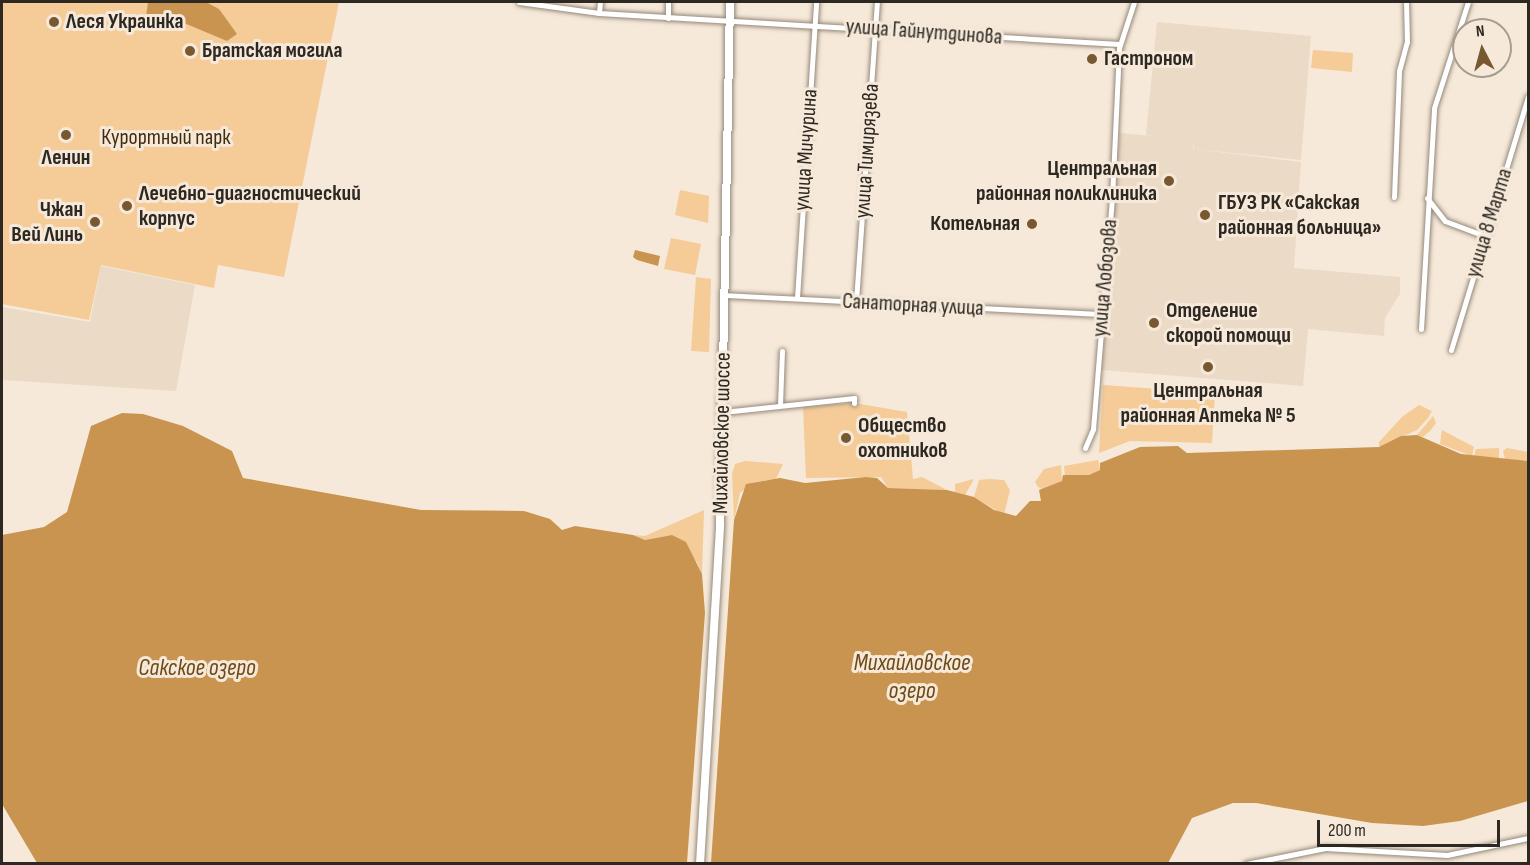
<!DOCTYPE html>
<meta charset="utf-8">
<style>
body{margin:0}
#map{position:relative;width:1530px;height:865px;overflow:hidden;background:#f6e9d9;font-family:"Sofia Sans Condensed",sans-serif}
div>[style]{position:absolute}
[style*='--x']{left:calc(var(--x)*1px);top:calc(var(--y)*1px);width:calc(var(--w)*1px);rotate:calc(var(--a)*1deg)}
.built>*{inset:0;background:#ebdac5}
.green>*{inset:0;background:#f5cb98}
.water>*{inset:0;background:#c89450}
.roads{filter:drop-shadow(0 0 2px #94897b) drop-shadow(0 0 2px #94897b)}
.minor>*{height:5px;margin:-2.5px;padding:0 2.5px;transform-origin:2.5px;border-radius:2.5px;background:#fff}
.secondary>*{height:8px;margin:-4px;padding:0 4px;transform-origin:4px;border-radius:4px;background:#fff}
.dots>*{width:16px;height:16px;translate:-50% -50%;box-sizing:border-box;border:3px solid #f6e9d9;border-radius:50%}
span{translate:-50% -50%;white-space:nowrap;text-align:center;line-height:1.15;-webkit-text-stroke:6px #f6e9d9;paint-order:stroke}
.poi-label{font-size:22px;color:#2d2822;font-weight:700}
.left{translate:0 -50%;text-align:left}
.right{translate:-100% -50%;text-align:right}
.street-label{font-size:22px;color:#2d2822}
.park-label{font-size:22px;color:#422c0e}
.water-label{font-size:24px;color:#6d4a15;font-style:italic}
.frame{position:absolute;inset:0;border:3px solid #2d2822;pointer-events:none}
.north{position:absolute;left:1452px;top:18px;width:60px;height:60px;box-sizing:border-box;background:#f6e9d9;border:2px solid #a69c90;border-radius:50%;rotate:354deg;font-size:16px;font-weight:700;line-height:24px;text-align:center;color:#2d2822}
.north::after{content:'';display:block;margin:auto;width:21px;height:27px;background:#78582e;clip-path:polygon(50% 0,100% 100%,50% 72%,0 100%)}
.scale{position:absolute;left:1317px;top:820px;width:183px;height:27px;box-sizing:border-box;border:3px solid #2d2822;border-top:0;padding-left:8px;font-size:18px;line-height:21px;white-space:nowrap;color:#2d2822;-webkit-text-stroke:4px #f6e9d9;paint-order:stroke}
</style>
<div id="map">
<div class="built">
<i style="clip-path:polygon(1157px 22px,1311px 36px,1301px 160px,1194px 149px,1194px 140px,1193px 149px,1301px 162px,1294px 268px,1400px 277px,1400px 294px,1385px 318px,1384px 336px,1308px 329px,1303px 386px,1102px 370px,1120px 133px,1163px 137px,1146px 135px)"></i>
<i style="clip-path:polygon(101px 266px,195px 285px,176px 391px,2px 380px,2px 307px,90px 322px)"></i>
</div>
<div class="green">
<i style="clip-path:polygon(2px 2px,339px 2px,284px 277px,218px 265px,214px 288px,101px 265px,89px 320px,2px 304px)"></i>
<i style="clip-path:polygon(1313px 50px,1353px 53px,1352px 72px,1311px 68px)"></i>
<i style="clip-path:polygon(680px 190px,709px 196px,708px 223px,675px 215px)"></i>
<i style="clip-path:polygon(671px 238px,701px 244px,695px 275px,664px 269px)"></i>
<i style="clip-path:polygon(696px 277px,711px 279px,709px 352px,691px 351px)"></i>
<i style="clip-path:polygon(1103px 385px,1215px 393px,1212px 443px,1130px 441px,1099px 453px)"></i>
<i style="clip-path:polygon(854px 403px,907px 412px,913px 479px,922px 477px,947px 490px,888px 488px,881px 477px,806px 478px,803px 407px)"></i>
<i style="clip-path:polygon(1419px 405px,1432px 411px,1428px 418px,1417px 430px,1379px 447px,1379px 442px,1402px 417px)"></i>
<i style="clip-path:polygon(1433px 416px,1436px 423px,1430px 431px,1423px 437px,1417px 435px)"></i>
<i style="clip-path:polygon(1442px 430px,1474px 447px,1472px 456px,1440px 444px)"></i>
<i style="clip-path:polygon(1499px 448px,1499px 459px,1474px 456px,1476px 449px)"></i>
<i style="clip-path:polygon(1507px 448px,1528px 452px,1528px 461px,1505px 459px,1503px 451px)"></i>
<i style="clip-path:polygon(1098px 460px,1100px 470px,1089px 475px,1065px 477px,1064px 466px)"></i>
<i style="clip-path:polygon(745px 461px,783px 464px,776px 479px,754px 482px,740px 493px,734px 520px,732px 474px,735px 464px)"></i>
<i style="clip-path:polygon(1061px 465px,1062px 481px,1045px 490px,1038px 487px,1035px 482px,1044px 469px)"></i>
<i style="clip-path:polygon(974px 479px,965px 495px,955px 492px,955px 484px)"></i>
<i style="clip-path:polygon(989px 479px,1004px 480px,1010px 490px,1004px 515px,974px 497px,979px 480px)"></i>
<i style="clip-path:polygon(704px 510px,702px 574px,697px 562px,672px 535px,645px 540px,633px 535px,645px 536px)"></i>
</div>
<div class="water">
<i style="clip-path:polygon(148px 2px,206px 2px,219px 9px,237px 34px,227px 41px,184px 23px,151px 23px,146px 17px)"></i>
<i style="clip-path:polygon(635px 250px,660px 256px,658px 266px,637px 260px,633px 257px)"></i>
<i style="clip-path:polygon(122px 413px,143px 414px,183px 426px,232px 451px,243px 478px,421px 510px,524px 511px,550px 519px,562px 530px,575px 526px,633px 535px,645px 540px,672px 535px,686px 542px,702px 574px,705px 613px,687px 863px,37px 863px,2px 804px,2px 535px,44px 527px,67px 512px,91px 426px)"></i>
<i style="clip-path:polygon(1417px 435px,1461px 454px,1528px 461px,1528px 801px,1460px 821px,1423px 826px,1372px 823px,1256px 803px,1233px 803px,1192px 818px,1168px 863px,711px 863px,734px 520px,746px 484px,780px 478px,805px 483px,866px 477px,877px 478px,888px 488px,947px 490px,974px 497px,994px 510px,1016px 516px,1030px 501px,1041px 501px,1039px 490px,1062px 481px,1063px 475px,1089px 475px,1100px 470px,1100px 463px,1140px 447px,1178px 446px,1187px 453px,1379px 447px,1401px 436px)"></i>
</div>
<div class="roads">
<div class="minor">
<i style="--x:519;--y:2;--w:81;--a:7.8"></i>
<i style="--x:599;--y:13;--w:521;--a:3.41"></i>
<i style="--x:599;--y:13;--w:11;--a:-85"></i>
<i style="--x:668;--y:18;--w:16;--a:-90"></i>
<i style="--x:1394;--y:197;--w:126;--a:-87.7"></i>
<i style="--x:1399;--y:71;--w:30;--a:-75"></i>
<i style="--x:1407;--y:42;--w:40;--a:-91.4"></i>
<i style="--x:1427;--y:198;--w:29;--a:52"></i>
<i style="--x:1445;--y:221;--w:43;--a:20.6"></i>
<i style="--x:724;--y:295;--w:379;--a:2.9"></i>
<i style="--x:797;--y:298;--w:297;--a:-86.3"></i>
<i style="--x:856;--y:301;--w:300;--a:-86"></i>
<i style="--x:1421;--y:329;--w:221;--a:-86.6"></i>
<i style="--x:1434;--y:108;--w:111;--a:-72.2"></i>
<i style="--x:1451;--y:350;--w:265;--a:-73.1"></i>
<i style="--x:780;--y:405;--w:54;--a:-87.9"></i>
<i style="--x:723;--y:412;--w:132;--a:-6.1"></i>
<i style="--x:854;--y:398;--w:5;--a:90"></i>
<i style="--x:1085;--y:448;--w:21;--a:-67"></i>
<i style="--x:1093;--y:429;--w:232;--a:-85.3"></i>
<i style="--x:1112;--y:198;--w:150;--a:-87.3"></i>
<i style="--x:1119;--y:48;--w:48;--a:-71.9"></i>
<i style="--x:1246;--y:864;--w:81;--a:-11.4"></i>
<i style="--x:1325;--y:848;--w:122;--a:3.3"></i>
<i style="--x:1447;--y:855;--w:83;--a:-11.9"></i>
</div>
<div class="secondary">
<i style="--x:700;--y:864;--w:339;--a:-86.6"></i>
<i style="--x:720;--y:526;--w:524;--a:-88.91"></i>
</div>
</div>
<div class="dots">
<i style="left:54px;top:22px;background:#78582e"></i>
<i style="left:190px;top:51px;background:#78582e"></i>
<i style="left:1092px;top:59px;background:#78582e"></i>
<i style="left:66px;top:135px;background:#78582e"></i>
<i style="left:1169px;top:181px;background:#78582e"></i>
<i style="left:127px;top:206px;background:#78582e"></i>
<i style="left:1205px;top:215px;background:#78582e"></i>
<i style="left:95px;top:222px;background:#78582e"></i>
<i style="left:1032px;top:224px;background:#78582e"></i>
<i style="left:1154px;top:323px;background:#78582e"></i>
<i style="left:1208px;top:367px;background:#78582e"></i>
<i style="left:846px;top:438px;background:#78582e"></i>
</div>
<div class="poi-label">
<span class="left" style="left:66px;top:22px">Леся Украинка</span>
<span class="left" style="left:202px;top:51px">Братская могила</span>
<span class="left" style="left:1104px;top:59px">Гастроном</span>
<span style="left:66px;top:158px">Ленин</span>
<span class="right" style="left:1157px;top:181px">Центральная<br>районная поликлиника</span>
<span class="left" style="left:139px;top:206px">Лечебно-диагностический<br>корпус</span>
<span class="left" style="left:1218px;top:215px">ГБУЗ РК «Сакская<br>районная больница»</span>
<span class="right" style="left:83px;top:222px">Чжан<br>Вей Линь</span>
<span class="right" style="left:1020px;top:224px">Котельная</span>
<span class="left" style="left:1166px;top:323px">Отделение<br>скорой помощи</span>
<span style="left:1208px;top:403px">Центральная<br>районная Аптека № 5</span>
<span class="left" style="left:858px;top:438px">Общество<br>охотников</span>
</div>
<div class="street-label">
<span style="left:924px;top:32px;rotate:4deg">улица Гайнутдинова</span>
<span style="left:806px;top:150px;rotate:-86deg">улица Мичурина</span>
<span style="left:867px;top:151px;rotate:-86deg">улица Тимирязева</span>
<span style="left:1489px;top:223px;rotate:-73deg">улица 8 Марта</span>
<span style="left:1105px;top:278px;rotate:-85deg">улица Лобозова</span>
<span style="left:913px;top:305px;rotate:3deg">Санаторная улица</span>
<span style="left:722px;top:433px;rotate:-89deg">Михайловское шоссе</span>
</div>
<div class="park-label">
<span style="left:166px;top:138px">Курортный парк</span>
</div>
<div class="water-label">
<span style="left:912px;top:677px">Михайловское<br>озеро</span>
<span style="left:197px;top:668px">Сакское озеро</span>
</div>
<div class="frame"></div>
<div class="north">N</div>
<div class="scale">200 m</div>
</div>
